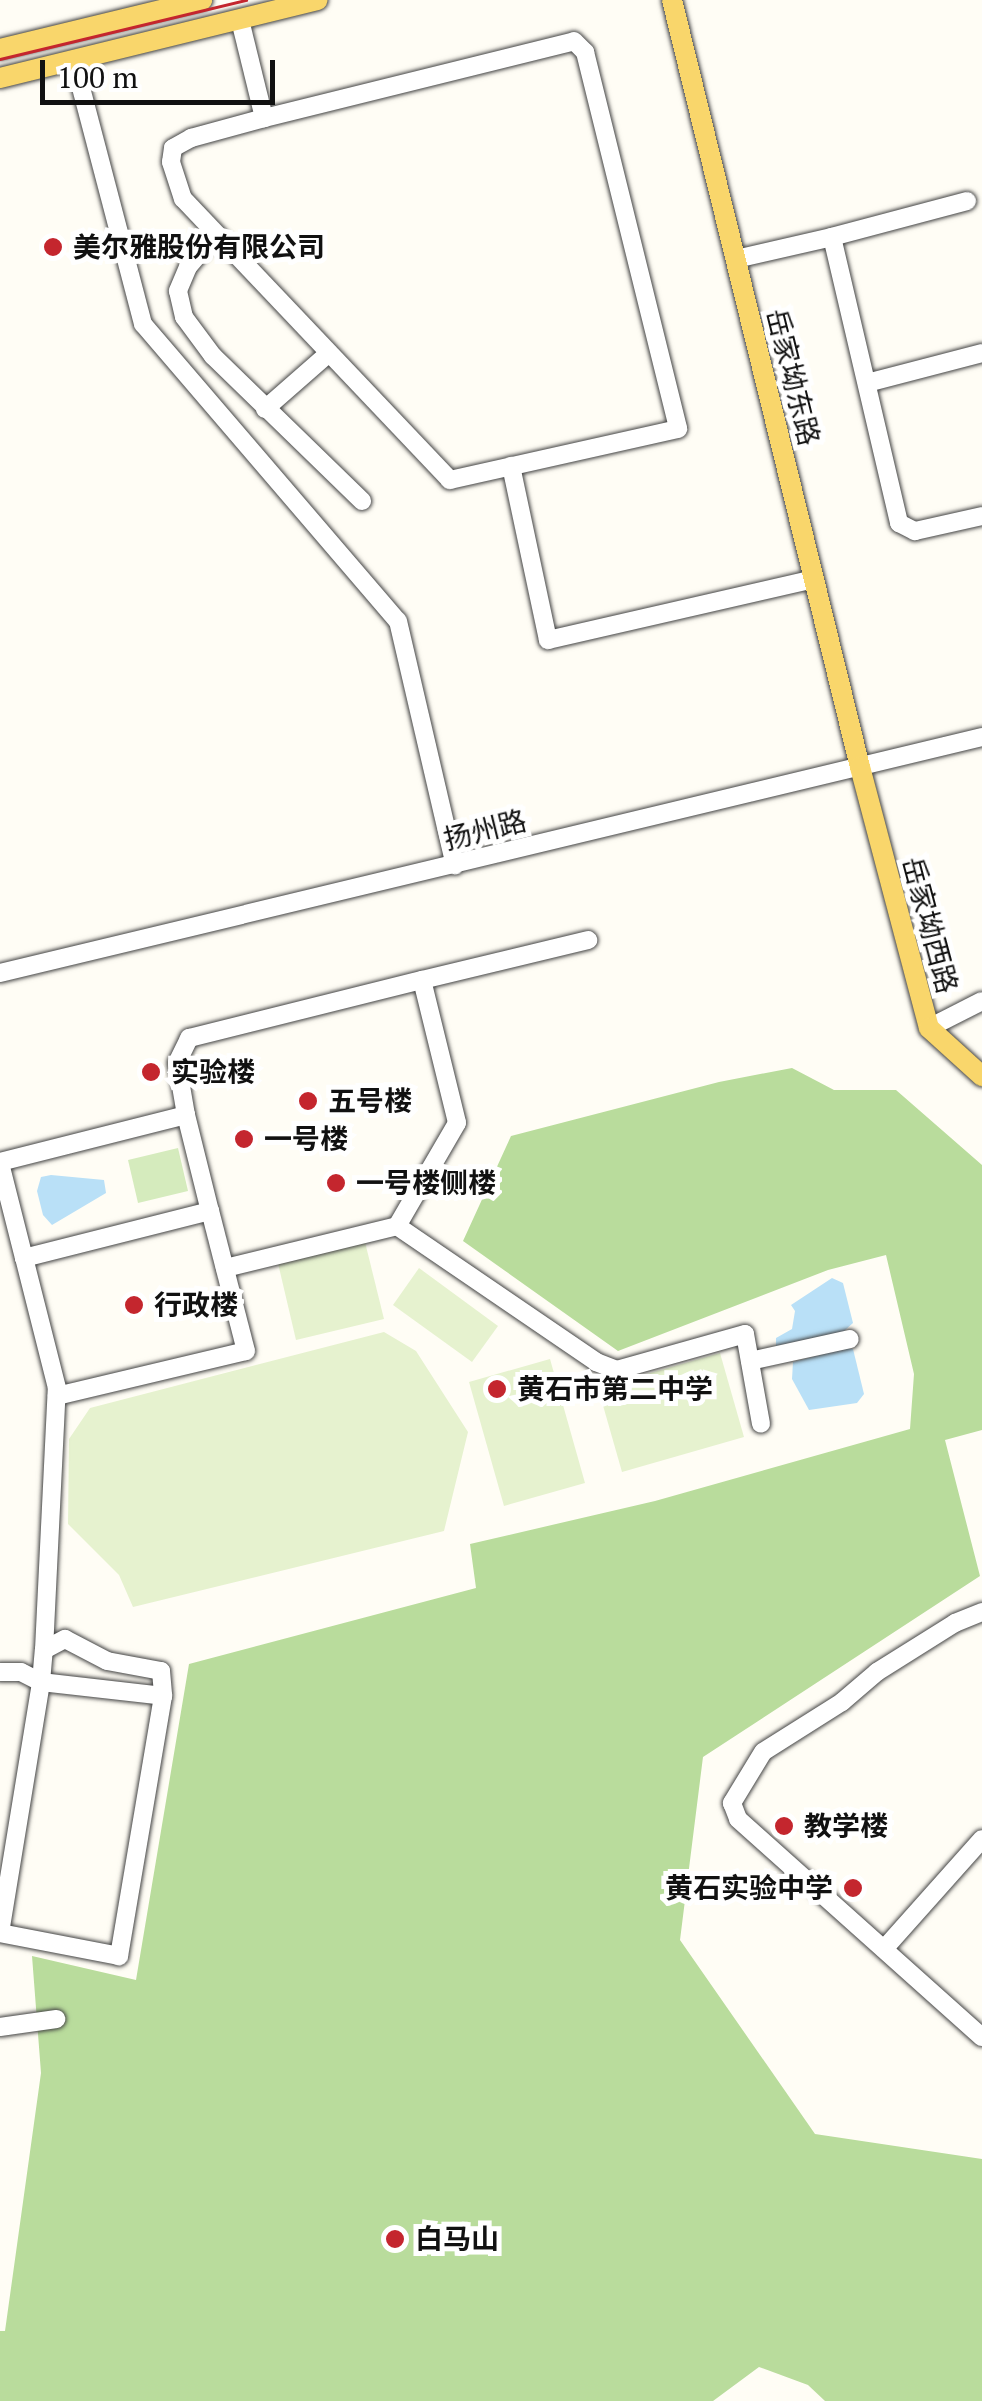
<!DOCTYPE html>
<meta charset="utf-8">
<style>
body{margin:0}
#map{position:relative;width:982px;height:2401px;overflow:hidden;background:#fffdf5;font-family:"PT Serif","Noto Sans SC",serif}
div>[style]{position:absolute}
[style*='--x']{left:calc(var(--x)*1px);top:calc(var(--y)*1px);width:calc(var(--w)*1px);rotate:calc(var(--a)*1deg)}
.green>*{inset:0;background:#d5ebbd}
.forest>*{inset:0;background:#b9dc9c}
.pitch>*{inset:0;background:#e6f2cf}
.water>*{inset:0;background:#b9e0f7}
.roads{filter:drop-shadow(0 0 2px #444) drop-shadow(0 0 2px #444)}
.minor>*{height:18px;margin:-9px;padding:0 9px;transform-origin:9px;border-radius:9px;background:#fff}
.major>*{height:20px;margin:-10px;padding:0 10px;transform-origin:10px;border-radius:10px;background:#f9d66b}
.tram>*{height:2.5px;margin:-1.25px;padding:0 1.25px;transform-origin:1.25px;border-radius:1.25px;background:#c4262e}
.dots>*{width:28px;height:28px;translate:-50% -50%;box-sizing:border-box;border:5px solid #fff;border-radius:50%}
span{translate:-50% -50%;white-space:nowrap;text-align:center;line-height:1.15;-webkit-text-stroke:10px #fff;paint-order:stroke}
.poi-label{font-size:28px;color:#111;font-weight:700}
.left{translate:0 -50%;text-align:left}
.right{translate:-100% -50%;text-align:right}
.street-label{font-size:28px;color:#111}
.scale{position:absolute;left:40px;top:60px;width:235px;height:45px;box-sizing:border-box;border:5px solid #111;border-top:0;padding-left:12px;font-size:30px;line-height:35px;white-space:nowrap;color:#111;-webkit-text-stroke:8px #fff;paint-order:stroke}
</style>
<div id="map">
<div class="green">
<i style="clip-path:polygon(178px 1148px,188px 1191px,138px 1203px,128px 1160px)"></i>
</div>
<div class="forest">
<i style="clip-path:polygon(792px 1068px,834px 1090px,896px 1090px,982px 1165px,982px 1430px,945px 1440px,980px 1576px,703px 1757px,680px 1940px,815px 2134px,982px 2159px,982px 2401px,825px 2401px,808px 2385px,759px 2367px,713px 2401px,0 2401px,0 2331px,5px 2331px,41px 2073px,32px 1956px,136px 1980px,189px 1664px,476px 1588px,470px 1544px,655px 1501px,910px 1429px,914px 1374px,886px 1255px,828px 1270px,618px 1351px,463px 1241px,511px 1136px,719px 1082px)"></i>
</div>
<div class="pitch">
<i style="clip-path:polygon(364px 1238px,384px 1319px,296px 1340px,277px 1259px)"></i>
<i style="clip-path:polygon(419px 1268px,498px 1326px,472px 1362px,393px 1305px)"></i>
<i style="clip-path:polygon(384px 1332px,416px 1351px,468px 1432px,444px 1531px,133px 1607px,119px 1575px,68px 1524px,69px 1439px,90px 1408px)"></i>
<i style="clip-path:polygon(720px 1353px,744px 1437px,622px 1472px,598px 1388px)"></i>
<i style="clip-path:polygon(550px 1359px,585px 1483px,504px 1506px,469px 1382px)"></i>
</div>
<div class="water">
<i style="clip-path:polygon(51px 1175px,104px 1180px,106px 1193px,52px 1225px,43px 1215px,37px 1191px,41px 1177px)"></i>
<i style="clip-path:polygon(832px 1278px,843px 1283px,853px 1323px,843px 1332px,776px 1346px,776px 1338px,792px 1329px,795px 1311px,791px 1305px)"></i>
<i style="clip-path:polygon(846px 1348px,853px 1349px,864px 1394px,857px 1403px,809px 1410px,792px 1379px,793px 1362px)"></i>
</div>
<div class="roads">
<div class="minor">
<i style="--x:240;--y:20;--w:101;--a:76.2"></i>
<i style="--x:574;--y:41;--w:16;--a:45"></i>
<i style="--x:585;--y:52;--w:388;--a:76.1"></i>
<i style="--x:678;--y:429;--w:234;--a:167.4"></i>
<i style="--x:450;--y:480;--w:388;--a:-133.5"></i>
<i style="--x:183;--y:199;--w:39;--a:-108"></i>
<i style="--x:171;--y:162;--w:14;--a:-82"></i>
<i style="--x:173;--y:148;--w:21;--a:-29"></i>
<i style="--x:191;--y:138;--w:76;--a:-15.3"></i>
<i style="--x:264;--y:118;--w:319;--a:-13.9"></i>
<i style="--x:74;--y:61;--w:272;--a:75.3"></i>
<i style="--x:143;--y:324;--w:391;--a:49.4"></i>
<i style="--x:398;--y:621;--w:251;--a:76.9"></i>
<i style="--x:967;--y:201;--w:140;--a:165.1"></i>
<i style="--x:832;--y:237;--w:294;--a:76.8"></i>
<i style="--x:899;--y:523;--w:18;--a:27"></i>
<i style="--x:915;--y:531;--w:69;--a:-12.6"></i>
<i style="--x:216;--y:234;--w:43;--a:130.3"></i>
<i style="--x:188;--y:267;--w:26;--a:113"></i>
<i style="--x:178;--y:291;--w:27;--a:77"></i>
<i style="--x:184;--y:317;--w:49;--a:53.4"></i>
<i style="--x:213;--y:356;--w:208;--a:44.2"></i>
<i style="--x:736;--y:259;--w:98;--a:-12.9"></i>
<i style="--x:867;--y:383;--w:119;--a:-14.6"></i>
<i style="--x:265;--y:409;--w:85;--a:-41.2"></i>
<i style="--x:511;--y:466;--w:178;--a:78"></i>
<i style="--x:548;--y:640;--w:273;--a:-12.9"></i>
<i style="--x:0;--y:973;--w:1010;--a:-13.51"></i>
<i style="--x:422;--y:980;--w:171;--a:-13.5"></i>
<i style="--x:929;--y:1028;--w:59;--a:-27"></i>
<i style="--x:186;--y:1115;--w:53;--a:-99.8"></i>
<i style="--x:177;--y:1063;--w:28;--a:-64"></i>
<i style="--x:189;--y:1038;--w:240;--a:-14"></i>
<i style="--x:422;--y:980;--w:147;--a:76.2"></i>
<i style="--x:457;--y:1123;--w:119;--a:120.2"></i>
<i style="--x:0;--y:1162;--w:192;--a:-14.2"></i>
<i style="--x:186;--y:1115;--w:99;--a:76"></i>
<i style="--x:210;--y:1211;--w:192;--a:165.8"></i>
<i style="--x:24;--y:1258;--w:98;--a:-104.2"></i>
<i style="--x:225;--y:1268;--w:177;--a:-13.7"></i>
<i style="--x:397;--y:1226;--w:241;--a:34.3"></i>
<i style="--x:596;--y:1362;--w:22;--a:21"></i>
<i style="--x:617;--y:1370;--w:133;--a:-15.7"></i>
<i style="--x:745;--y:1334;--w:91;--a:79.9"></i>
<i style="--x:750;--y:1361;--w:102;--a:-12.4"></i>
<i style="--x:57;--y:1396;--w:194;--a:-13.4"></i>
<i style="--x:246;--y:1351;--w:145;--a:-104.4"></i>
<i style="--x:982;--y:1612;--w:29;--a:158"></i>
<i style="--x:955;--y:1623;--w:92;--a:147.9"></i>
<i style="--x:877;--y:1672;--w:46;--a:139.4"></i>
<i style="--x:842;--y:1702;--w:93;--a:147.7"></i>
<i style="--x:763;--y:1752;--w:60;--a:121.3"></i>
<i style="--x:732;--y:1803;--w:17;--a:69"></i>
<i style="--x:738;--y:1819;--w:327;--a:41.8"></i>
<i style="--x:44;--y:1650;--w:24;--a:-28"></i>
<i style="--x:65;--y:1639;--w:47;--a:27.6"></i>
<i style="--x:107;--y:1661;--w:55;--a:10.5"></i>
<i style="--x:161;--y:1671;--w:25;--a:85"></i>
<i style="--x:0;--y:1672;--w:21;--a:0"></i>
<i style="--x:21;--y:1672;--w:22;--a:27"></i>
<i style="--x:41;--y:1682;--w:123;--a:6.5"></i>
<i style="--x:163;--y:1696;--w:264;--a:99.6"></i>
<i style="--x:119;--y:1956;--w:121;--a:-169.1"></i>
<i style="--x:0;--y:1933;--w:254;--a:-80.7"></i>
<i style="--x:41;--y:1682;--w:32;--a:-85"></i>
<i style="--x:44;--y:1650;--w:262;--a:-87.2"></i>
<i style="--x:57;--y:1388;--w:134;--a:-104.2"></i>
<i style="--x:884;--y:1949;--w:147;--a:-48.3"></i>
<i style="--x:0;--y:2027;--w:57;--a:-8.1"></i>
</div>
<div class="major">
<i style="--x:672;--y:0;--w:790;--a:76.23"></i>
<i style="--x:860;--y:767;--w:270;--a:75.2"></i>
<i style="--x:929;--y:1028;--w:72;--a:42.2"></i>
<i style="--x:0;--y:49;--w:208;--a:-13.6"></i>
<i style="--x:0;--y:78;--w:327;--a:-13.8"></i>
</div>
</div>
<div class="tram">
<i style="--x:0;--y:59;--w:253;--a:-13.5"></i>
</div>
<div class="dots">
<i style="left:53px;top:247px;background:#c4262e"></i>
<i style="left:151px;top:1072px;background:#c4262e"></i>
<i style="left:308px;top:1101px;background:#c4262e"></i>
<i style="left:244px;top:1139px;background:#c4262e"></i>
<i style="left:336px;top:1183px;background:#c4262e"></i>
<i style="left:134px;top:1305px;background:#c4262e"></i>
<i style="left:497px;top:1389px;background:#c4262e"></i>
<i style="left:784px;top:1826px;background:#c4262e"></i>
<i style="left:853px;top:1888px;background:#c4262e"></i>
<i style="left:395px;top:2239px;background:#c4262e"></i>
</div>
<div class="poi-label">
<span class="left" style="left:73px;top:247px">美尔雅股份有限公司</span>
<span class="left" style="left:171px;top:1072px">实验楼</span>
<span class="left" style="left:328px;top:1101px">五号楼</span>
<span class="left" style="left:264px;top:1139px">一号楼</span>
<span class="left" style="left:356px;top:1183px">一号楼侧楼</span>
<span class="left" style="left:154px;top:1305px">行政楼</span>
<span class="left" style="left:517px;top:1389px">黄石市第二中学</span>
<span class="left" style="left:804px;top:1826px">教学楼</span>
<span class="right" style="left:833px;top:1888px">黄石实验中学</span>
<span class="left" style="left:415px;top:2239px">白马山</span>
</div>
<div class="street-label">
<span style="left:793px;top:377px;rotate:76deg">岳家坳东路</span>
<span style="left:485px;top:830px;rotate:-14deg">扬州路</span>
<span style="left:930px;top:925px;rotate:75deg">岳家坳西路</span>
</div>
<div class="scale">100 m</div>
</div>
